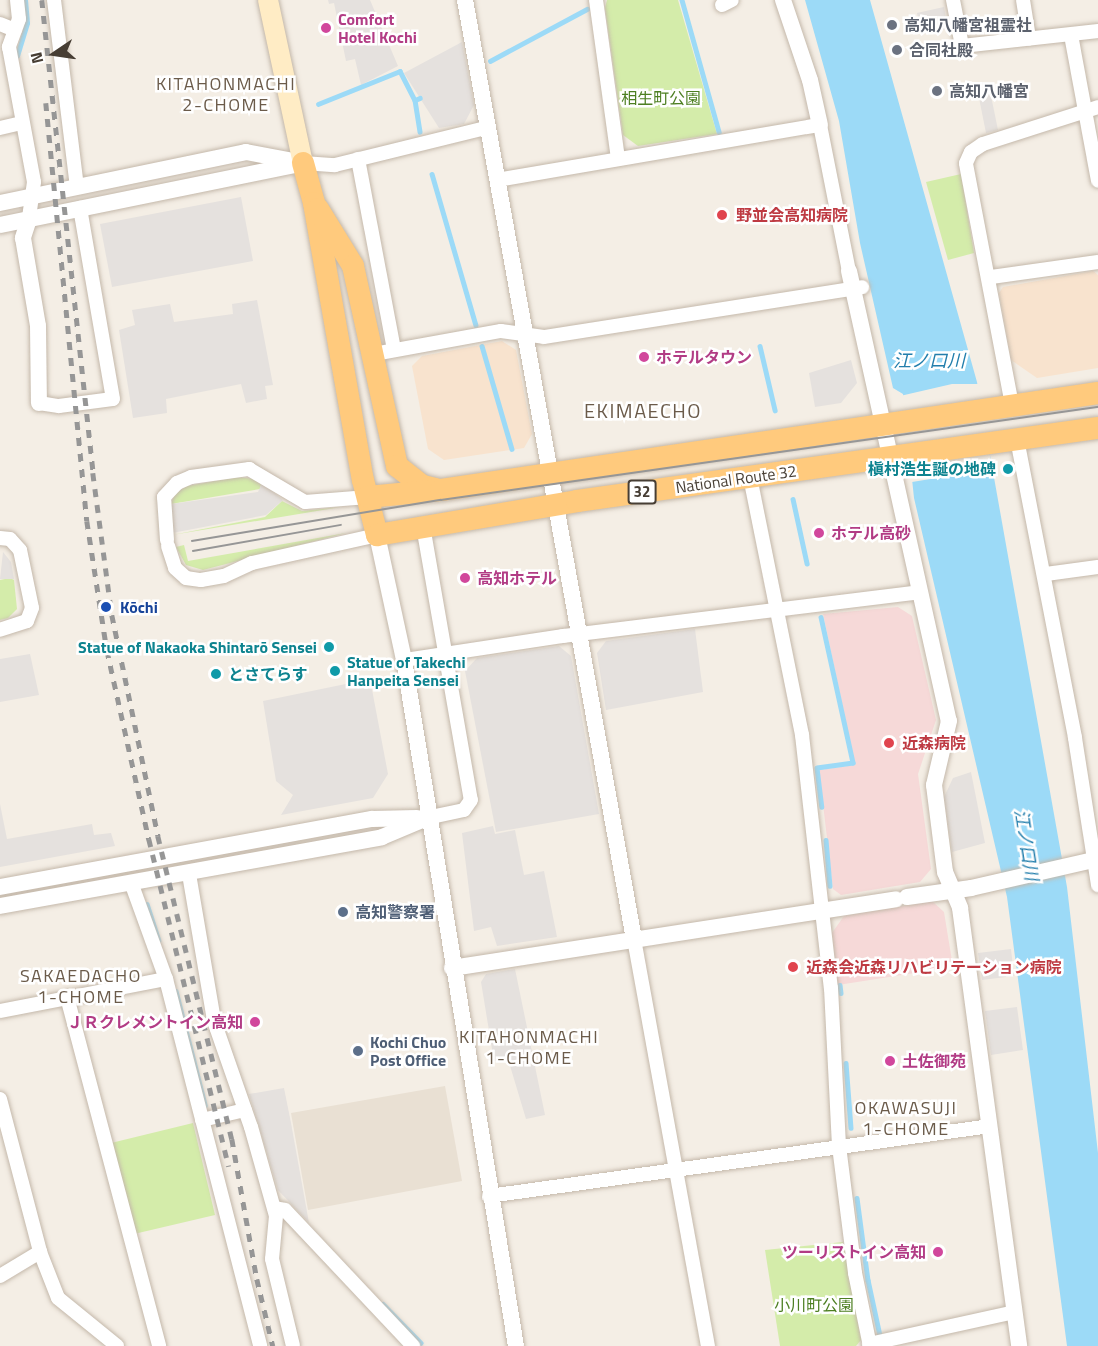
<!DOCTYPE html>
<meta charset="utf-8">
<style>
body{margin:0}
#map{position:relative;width:1098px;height:1346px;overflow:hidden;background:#f4eee5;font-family:"Titillium Web","Noto Sans JP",sans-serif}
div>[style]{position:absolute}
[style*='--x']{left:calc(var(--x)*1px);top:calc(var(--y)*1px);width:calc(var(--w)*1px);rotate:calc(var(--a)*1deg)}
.residential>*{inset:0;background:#e9e0d3}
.commercial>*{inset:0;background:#f8e3ce}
.medical>*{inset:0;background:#f6d9d8}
.green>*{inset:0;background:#d4ecaa}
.parking>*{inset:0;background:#e5e1de}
.water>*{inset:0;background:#9cdaf7}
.pier>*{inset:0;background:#f4eee5}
.stream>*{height:4.5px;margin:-2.25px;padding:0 2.25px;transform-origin:2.25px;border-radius:2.25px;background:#9cdaf7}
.roads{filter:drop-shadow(0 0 2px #c4b8aa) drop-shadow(0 0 2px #c4b8aa)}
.minor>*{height:14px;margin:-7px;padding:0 7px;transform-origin:7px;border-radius:7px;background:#fff}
.tertiary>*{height:16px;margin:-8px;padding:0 8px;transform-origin:8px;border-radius:8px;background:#fff}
.secondary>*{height:20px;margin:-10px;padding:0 10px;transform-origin:10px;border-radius:10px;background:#ffecc5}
.trunk>*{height:22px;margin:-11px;padding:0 11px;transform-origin:11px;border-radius:11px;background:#ffca7d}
.tram>*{height:1.5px;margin:-0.75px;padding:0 0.75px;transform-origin:0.75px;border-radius:0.75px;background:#969696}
.rail>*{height:4.5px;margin-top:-2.25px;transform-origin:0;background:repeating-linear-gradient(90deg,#969696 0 8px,transparent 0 16px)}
.dots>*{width:16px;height:16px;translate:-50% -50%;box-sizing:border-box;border:3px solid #fff;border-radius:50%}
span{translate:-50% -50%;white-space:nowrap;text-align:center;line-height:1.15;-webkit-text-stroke:5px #fff;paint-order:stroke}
.shield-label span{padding:2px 4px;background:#fff;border:2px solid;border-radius:4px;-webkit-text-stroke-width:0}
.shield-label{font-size:15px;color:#473e34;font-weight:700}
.hotel-label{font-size:16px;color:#b23c85;font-weight:700}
.left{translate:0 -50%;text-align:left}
.right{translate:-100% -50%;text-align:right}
.worship-label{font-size:16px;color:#5b616d;font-weight:700}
.park-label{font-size:16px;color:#4d7f22}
.health-label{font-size:16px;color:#be3a42;font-weight:700}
.culture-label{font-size:16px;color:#0d838f;font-weight:700}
.street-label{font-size:16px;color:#473e34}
.transit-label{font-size:16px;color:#164399;font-weight:700}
.service-label{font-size:16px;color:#4e5e75;font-weight:700}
.neighbourhood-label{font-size:18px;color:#6b5b4a;letter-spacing:1.5px}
.water-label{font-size:18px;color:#227eac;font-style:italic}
.quarter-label{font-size:20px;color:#6b5b4a;letter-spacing:1.5px}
.north{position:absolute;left:24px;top:24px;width:60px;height:60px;-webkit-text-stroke:4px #fff;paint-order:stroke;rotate:257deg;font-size:16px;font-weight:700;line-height:24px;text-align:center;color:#473e34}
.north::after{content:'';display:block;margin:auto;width:21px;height:27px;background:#473e34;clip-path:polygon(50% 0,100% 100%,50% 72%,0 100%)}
</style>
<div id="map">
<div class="residential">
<i style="clip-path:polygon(445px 1086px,462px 1181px,308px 1210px,291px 1113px)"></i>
</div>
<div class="commercial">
<i style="clip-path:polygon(1093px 271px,1098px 275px,1098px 368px,1037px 378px,1011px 360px,999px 293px,1003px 287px)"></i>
<i style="clip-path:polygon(502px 341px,516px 350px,532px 434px,524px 448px,444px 460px,428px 449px,412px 366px,422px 356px)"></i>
</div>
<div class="medical">
<i style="clip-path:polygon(898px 607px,912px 616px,936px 720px,918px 774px,931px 869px,920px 882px,841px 895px,833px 889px,819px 770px,855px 765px,823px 614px)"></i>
<i style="clip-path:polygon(932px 901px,944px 912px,953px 967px,838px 985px,832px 933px,844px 916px)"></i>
</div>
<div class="green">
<i style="clip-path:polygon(607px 0,678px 0,717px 134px,638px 146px,623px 135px,605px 8px)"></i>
<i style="clip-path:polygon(961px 174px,974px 253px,948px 260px,926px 182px)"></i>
<i style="clip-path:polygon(237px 477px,254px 479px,261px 483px,260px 489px,171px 504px,175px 494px,187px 486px)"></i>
<i style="clip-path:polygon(282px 501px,302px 511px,341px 507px,172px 535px,265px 517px)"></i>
<i style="clip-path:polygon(346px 533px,203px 570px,186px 565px,176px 547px,184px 545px,188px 561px)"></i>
<i style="clip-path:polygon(10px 578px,14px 580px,17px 609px,8px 618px,0 620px,0 580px)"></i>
<i style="clip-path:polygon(193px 1123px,215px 1215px,134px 1234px,111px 1143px)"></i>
<i style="clip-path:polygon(843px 1242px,861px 1340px,856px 1346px,780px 1346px,765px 1250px)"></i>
</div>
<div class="parking">
<i style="clip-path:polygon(328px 0,370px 0,398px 66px,361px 85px,355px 59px,346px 61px,334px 3px,329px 4px)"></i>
<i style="clip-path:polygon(944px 7px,948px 29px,921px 34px,917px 13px)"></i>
<i style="clip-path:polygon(462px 42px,474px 105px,464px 124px,439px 128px,404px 73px)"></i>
<i style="clip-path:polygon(990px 91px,998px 130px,986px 133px,978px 93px)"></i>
<i style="clip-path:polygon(241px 197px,253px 261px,112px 287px,100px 224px)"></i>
<i style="clip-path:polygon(257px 300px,273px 385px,265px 386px,267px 399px,246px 403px,241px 384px,166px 399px,167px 413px,133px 418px,119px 330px,135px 325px,132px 310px,170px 304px,174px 322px,233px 314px,232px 304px)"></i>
<i style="clip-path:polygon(851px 360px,857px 383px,841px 403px,815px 407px,809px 373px)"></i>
<i style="clip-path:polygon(262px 483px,283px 500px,266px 515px,172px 533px,171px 504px,258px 492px)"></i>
<i style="clip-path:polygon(3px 552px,11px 562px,14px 579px,0 579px)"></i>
<i style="clip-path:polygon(695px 629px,703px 692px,606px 710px,597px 653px,606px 641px)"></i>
<i style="clip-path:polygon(559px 646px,571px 656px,599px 814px,496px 832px,465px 671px,477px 658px)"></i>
<i style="clip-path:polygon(30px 654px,39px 695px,0 702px,0 659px)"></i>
<i style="clip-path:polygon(370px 679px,388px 774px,373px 798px,281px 815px,293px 795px,276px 781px,263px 701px)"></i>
<i style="clip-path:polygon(971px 772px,985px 843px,952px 852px,944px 797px,953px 778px)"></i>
<i style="clip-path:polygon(0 804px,7px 839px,92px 824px,94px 835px,111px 833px,115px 846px,0 867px)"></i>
<i style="clip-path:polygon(493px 826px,495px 834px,515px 830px,524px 875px,544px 871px,557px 937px,497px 946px,491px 927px,474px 931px,462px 833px)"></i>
<i style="clip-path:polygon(1011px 949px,1014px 976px,982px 980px,978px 953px)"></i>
<i style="clip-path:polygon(515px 969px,545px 1115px,526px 1119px,508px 1059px,494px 1061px,481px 982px,486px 974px)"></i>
<i style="clip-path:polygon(1017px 1007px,1023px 1050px,991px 1055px,985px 1011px)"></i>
<i style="clip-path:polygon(284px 1088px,291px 1123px,309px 1223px,278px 1190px,249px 1094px)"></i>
</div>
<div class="water">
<i style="clip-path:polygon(805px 0,870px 0,977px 382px,1067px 887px,1098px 1153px,1098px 1346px,1067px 1346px,1007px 897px,914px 498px,903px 394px,893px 388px,860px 243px,839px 121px)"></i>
</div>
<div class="pier">
<i style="clip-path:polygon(952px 384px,979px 384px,992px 469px,912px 482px,900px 396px)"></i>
</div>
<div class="stream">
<i style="--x:682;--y:0;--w:137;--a:74.3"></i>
<i style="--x:17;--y:56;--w:34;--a:-73"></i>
<i style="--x:27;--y:23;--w:23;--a:-95"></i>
<i style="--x:490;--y:61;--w:110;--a:-28.2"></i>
<i style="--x:415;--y:100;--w:32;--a:81"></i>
<i style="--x:318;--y:104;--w:88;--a:-21.9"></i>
<i style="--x:400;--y:71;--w:33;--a:63"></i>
<i style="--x:415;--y:100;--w:5;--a:-22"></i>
<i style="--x:432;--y:174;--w:157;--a:73.8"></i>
<i style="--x:482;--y:346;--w:107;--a:73.8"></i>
<i style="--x:760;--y:346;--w:66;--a:76.8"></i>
<i style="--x:793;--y:499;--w:66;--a:77.7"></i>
<i style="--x:821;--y:617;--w:149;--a:77.6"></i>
<i style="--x:853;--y:763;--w:36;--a:172"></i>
<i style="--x:817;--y:768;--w:39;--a:83"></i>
<i style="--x:826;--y:840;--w:46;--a:85"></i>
<i style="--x:147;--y:904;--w:38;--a:72"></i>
<i style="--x:840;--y:985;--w:8;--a:83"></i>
<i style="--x:176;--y:991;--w:118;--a:75.7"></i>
<i style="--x:846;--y:1063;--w:65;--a:85.6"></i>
<i style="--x:857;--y:1198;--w:83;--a:82.4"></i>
<i style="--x:868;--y:1280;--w:61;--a:77.8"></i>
<i style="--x:383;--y:1304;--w:54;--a:45.7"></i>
</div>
<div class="roads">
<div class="minor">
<i style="--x:17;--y:0;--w:19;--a:84"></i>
<i style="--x:19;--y:19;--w:30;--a:110"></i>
<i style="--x:9;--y:47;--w:137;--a:79.5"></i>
<i style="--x:34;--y:182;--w:37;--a:98"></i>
<i style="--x:54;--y:0;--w:187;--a:83"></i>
<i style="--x:596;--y:0;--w:160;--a:82.1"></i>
<i style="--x:953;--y:0;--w:47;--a:78.9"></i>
<i style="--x:962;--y:46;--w:137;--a:-6.3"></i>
<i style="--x:1023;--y:0;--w:39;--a:81"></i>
<i style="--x:722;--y:5;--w:11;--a:-27"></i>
<i style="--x:0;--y:24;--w:16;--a:22"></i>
<i style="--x:1071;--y:35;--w:148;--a:79.5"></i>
<i style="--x:0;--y:128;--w:22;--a:-13"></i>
<i style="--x:358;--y:159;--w:194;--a:79.3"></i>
<i style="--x:303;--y:163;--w:32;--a:4"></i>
<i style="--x:335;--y:165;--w:155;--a:-13.8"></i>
<i style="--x:497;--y:180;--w:328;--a:-9.7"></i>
<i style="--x:820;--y:125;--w:149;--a:78.8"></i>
<i style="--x:991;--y:277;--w:108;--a:-8"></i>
<i style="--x:374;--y:354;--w:129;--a:-10.3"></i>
<i style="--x:501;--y:331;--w:43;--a:7.9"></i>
<i style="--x:544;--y:337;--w:322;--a:-8.9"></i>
<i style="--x:39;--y:403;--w:20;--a:9"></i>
<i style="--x:59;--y:406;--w:54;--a:-7.4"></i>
<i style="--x:113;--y:399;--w:194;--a:-99.8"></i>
<i style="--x:1012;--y:405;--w:246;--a:-100.8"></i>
<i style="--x:966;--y:163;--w:12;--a:-66"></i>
<i style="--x:971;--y:152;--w:14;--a:-34"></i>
<i style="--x:983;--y:144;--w:121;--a:-17.8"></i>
<i style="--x:1017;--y:439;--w:305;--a:79"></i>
<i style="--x:1075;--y:738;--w:149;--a:81.1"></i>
<i style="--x:750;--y:477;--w:263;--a:78.6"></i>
<i style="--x:802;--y:735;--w:255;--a:83.5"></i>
<i style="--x:831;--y:988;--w:158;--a:87.1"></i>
<i style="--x:839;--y:1146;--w:128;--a:82.8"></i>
<i style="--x:855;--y:1273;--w:75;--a:78.4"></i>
<i style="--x:423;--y:526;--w:278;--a:80.1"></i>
<i style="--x:471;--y:800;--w:12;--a:125"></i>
<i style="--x:464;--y:810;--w:38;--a:168"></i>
<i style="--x:0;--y:538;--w:10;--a:6"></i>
<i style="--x:10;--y:539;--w:15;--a:48"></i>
<i style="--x:20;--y:550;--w:59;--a:78.3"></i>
<i style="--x:32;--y:608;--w:14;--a:111"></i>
<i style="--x:27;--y:621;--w:28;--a:162"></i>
<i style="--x:167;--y:540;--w:43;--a:-94"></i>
<i style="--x:164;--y:497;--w:19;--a:-47"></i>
<i style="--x:177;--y:483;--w:15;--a:-23"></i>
<i style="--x:191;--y:477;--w:59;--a:-7.9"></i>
<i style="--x:249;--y:469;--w:65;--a:30.5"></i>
<i style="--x:305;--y:502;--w:63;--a:-4.5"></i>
<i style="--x:168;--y:546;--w:23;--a:72"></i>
<i style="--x:175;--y:568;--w:15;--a:42"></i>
<i style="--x:186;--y:578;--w:15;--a:8"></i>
<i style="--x:201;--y:580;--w:23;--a:-10"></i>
<i style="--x:224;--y:576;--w:31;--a:-25"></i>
<i style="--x:252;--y:563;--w:128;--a:-12.6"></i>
<i style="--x:1046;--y:574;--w:52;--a:-7.7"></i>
<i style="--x:404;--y:660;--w:161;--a:-8.6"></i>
<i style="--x:563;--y:636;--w:360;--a:-7"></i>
<i style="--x:189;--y:874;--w:149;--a:80.3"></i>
<i style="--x:214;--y:1021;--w:112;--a:70.8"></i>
<i style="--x:251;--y:1127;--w:92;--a:74.3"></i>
<i style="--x:276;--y:1216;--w:43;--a:95.3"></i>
<i style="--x:272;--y:1259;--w:89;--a:76.4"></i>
<i style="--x:634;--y:939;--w:414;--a:79.7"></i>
<i style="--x:166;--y:979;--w:379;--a:75.6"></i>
<i style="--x:67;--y:997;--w:361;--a:75.2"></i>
<i style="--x:0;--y:1011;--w:169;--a:-10.9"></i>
<i style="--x:166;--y:979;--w:100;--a:-109.9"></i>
<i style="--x:0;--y:1099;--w:158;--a:75.3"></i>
<i style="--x:40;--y:1252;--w:49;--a:68.6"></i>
<i style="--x:58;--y:1298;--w:76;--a:39.1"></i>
<i style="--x:202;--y:1120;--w:44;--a:-13.1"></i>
<i style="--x:489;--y:1196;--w:506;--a:-7.95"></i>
<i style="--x:274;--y:1208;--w:11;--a:10"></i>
<i style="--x:285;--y:1210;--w:187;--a:46.7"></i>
<i style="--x:0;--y:1276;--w:47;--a:-31"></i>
<i style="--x:869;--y:1344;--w:148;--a:-12.4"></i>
</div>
<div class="tertiary">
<i style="--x:465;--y:0;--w:954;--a:79.8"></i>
<i style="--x:783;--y:0;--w:84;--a:71.4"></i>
<i style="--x:810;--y:80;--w:46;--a:77.5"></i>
<i style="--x:0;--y:203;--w:251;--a:-11.7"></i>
<i style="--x:246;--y:152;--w:58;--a:10.9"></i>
<i style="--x:29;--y:219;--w:20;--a:108"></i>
<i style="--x:23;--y:238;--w:89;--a:80.3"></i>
<i style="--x:38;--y:326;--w:77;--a:89.3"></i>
<i style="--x:0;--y:225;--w:302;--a:-11.5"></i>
<i style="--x:849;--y:271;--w:461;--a:77.5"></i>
<i style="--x:949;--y:721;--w:66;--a:103.2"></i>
<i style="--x:934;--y:785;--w:88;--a:82.8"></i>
<i style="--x:945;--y:872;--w:39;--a:67"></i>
<i style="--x:960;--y:908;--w:442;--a:82.3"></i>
<i style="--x:377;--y:535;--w:128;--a:77.8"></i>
<i style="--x:404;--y:660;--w:695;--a:80.73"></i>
<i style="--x:0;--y:887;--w:378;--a:-10.4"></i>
<i style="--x:372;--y:819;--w:45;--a:-1.3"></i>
<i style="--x:907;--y:897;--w:65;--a:-8"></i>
<i style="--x:971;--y:888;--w:130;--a:-12.9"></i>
<i style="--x:0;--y:906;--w:388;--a:-10.2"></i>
<i style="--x:382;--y:837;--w:49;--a:-22.9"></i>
<i style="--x:452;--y:968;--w:449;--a:-8.8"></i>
</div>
<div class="secondary">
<i style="--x:268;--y:0;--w:167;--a:77.9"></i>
</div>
<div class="trunk">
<i style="--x:303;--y:163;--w:41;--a:74.6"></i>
<i style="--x:314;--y:203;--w:281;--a:80"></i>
<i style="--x:363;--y:480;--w:57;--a:75.7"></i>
<i style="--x:377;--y:535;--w:203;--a:-9.6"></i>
<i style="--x:577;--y:501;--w:526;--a:-7.98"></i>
<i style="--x:318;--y:209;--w:67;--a:58.4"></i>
<i style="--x:353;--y:266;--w:205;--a:77.6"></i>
<i style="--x:397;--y:466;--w:33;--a:38"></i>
<i style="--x:423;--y:486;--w:13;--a:13"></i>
<i style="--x:368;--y:497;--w:73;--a:-5.5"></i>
<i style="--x:441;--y:490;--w:664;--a:-8.4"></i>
</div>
</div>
<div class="tram">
<i style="--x:192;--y:541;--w:252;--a:-9.4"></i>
<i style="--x:441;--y:500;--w:664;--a:-8.06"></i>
<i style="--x:193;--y:551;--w:150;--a:-10"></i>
</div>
<div class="rail">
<i style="--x:42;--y:0;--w:476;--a:83.8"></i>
<i style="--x:93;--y:473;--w:143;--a:82.4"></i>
<i style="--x:112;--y:615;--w:226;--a:78.2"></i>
<i style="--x:158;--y:836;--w:312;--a:76.3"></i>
<i style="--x:232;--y:1139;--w:142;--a:79.9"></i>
<i style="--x:257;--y:1279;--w:69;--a:76.6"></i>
<i style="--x:46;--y:103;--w:420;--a:84.4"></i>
<i style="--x:87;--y:521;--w:131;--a:81.2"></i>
<i style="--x:107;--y:650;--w:194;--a:77.5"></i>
<i style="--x:149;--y:839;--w:337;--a:76.3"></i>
</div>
<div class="dots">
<i style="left:892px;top:25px;background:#6b7280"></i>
<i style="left:326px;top:28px;background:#d1479c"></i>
<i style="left:897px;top:50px;background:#6b7280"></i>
<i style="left:937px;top:91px;background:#6b7280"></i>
<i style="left:722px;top:215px;background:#e0444e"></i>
<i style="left:644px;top:357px;background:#d1479c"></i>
<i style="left:1008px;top:469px;background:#0f9aa8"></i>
<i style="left:819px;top:533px;background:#d1479c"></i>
<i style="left:465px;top:578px;background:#d1479c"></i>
<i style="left:106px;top:607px;background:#1a4fb4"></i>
<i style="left:329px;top:647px;background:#0f9aa8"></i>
<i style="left:335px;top:671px;background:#0f9aa8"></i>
<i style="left:216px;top:674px;background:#0f9aa8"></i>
<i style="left:889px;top:743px;background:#e0444e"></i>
<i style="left:343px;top:912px;background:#5c6f8a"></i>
<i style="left:793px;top:967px;background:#e0444e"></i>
<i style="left:255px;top:1022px;background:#d1479c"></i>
<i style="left:358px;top:1051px;background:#5c6f8a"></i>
<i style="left:890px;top:1061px;background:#d1479c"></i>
<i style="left:938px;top:1252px;background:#d1479c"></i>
</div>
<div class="shield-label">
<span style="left:642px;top:492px">32</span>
</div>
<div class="hotel-label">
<span class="left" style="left:338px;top:28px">Comfort<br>Hotel Kochi</span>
<span class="left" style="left:656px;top:357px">ホテルタウン</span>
<span class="left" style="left:831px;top:533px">ホテル高砂</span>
<span class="left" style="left:477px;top:578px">高知ホテル</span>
<span class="right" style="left:243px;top:1022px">ＪＲクレメントイン高知</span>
<span class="left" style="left:902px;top:1061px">土佐御苑</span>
<span class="right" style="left:926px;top:1252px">ツーリストイン高知</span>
</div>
<div class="worship-label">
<span class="left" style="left:904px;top:25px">高知八幡宮祖霊社</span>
<span class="left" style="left:909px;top:50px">合同社殿</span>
<span class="left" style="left:949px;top:91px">高知八幡宮</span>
</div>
<div class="park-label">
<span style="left:661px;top:98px">相生町公園</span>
<span style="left:814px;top:1305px">小川町公園</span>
</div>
<div class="health-label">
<span class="left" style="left:736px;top:215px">野並会高知病院</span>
<span class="left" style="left:902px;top:743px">近森病院</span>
<span class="left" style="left:806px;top:967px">近森会近森リハビリテーション病院</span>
</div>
<div class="culture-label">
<span class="right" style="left:996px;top:469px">槇村浩生誕の地碑</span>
<span class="right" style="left:317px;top:647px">Statue of Nakaoka Shintarō Sensei</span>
<span class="left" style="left:347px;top:671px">Statue of Takechi<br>Hanpeita Sensei</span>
<span class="left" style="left:228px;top:674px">とさてらす</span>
</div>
<div class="street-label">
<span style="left:736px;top:479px;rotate:-8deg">National Route 32</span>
</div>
<div class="transit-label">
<span class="left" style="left:120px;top:607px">Kōchi</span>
</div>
<div class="service-label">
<span class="left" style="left:355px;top:912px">高知警察署</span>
<span class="left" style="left:370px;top:1051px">Kochi Chuo<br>Post Office</span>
</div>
<div class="neighbourhood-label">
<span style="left:226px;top:95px">KITAHONMACHI<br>2-CHOME</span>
<span style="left:81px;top:987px">SAKAEDACHO<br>1-CHOME</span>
<span style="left:529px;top:1048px">KITAHONMACHI<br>1-CHOME</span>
<span style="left:906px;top:1119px">OKAWASUJI<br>1-CHOME</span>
</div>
<div class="water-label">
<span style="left:929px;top:361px">江ノ口川</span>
<span style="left:1026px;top:845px;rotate:81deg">江ノ口川</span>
</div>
<div class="quarter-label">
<span style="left:643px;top:410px">EKIMAECHO</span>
</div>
<div class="north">N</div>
</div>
